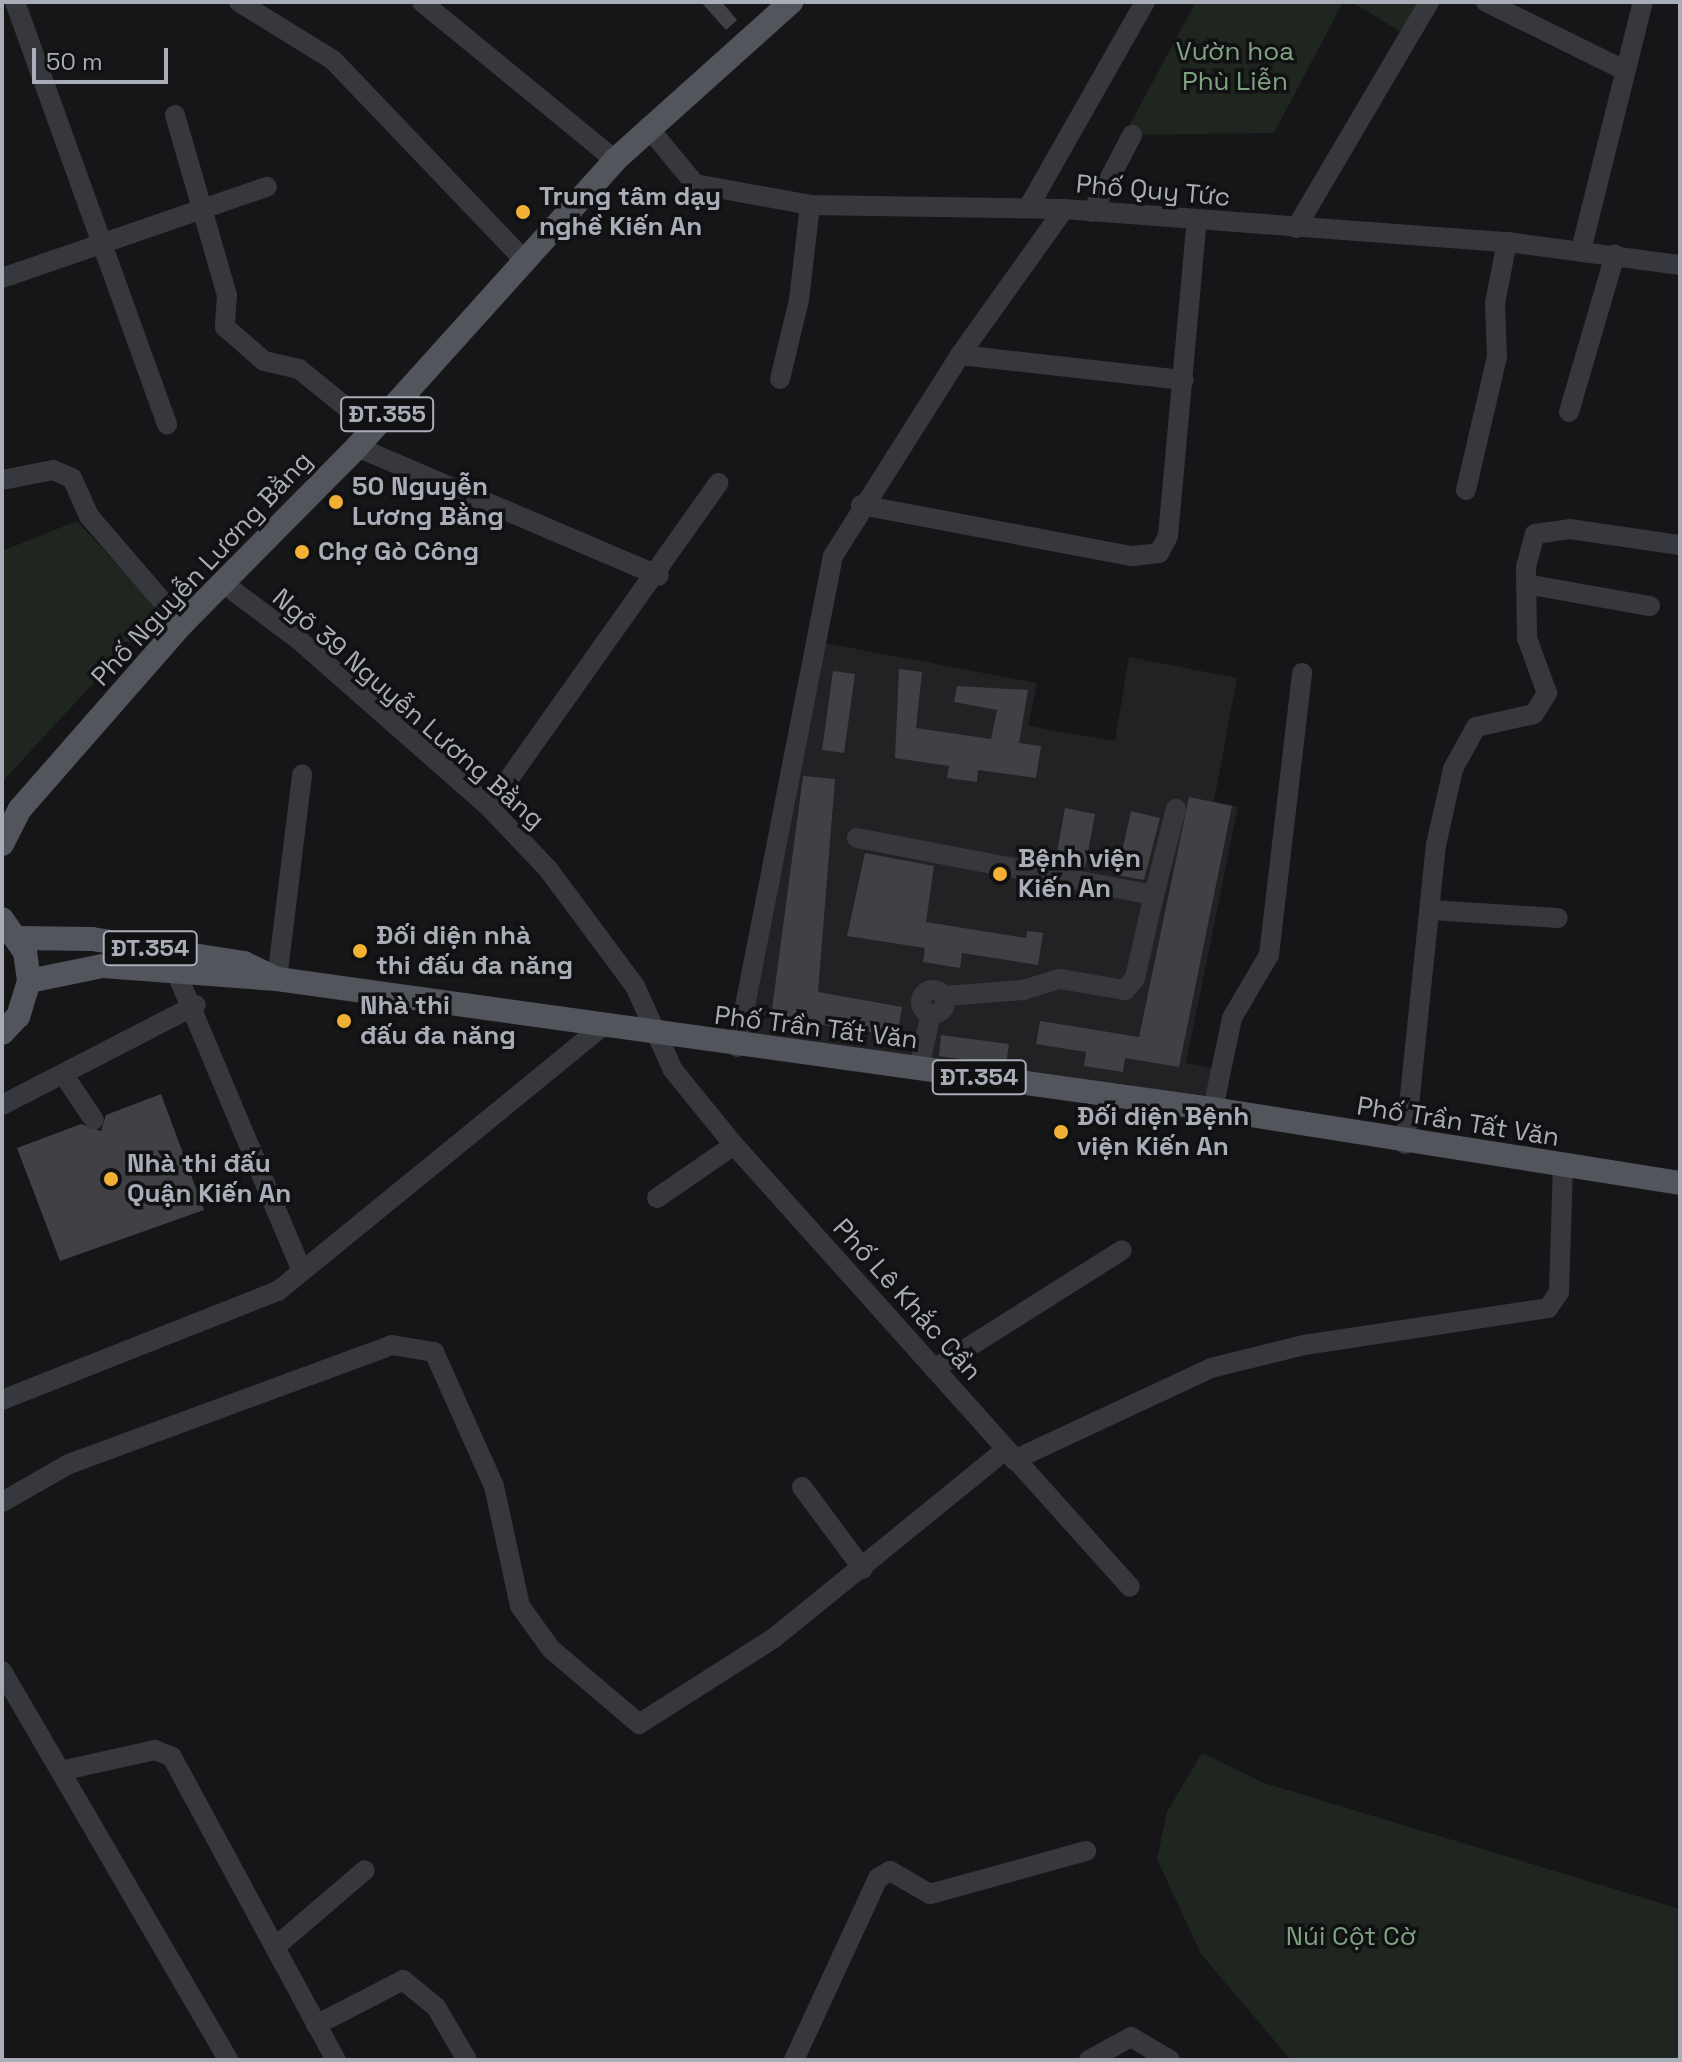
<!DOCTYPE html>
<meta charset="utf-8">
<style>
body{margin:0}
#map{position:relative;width:1682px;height:2062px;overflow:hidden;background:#161618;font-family:"Space Grotesk",sans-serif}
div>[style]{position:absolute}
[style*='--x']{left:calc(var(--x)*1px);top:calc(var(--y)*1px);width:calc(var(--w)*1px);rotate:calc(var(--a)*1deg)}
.built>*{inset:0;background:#222225}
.green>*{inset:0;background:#1e261f}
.building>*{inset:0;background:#404145}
.minor>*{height:20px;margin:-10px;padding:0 10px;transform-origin:10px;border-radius:10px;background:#37383d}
.minor>.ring{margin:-10px;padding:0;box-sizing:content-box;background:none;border:20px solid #37383d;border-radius:50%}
.major>*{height:24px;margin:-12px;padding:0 12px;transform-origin:12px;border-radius:12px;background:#53555c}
.dots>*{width:22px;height:22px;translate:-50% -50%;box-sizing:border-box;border:4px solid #111113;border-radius:50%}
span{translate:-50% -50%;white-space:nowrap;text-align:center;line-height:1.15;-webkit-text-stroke:7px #111113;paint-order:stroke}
.shield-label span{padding:2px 6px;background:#111113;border:2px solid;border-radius:6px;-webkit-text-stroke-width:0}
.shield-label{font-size:24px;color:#a8adb8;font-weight:700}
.park-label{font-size:26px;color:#7fa381}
.street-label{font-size:26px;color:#a8adb8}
.poi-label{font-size:26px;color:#a8adb8;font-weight:700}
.left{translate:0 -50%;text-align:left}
.frame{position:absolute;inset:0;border:4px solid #a8adb8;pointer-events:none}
.scale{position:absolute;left:32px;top:48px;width:136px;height:36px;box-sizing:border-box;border:4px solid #a8adb8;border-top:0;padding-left:10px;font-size:24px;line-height:28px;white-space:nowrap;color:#a8adb8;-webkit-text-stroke:6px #111113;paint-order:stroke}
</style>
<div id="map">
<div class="built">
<i style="clip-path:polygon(819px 642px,1037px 683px,1028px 726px,1115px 741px,1129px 657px,1237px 678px,1214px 801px,1238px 807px,1186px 1063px,1212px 1068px,1205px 1102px,744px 1039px)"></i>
</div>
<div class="green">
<i style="clip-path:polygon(1196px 2px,1343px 2px,1274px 133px,1124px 135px)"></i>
<i style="clip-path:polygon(1352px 2px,1432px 2px,1409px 37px)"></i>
<i style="clip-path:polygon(77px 521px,160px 611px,2px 782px,2px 551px)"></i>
<i style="clip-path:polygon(1202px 1753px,1264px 1783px,1680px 1909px,1680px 2060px,1291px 2060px,1201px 1954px,1157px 1859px,1167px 1812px)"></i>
</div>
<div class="building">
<i style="clip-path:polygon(701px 2px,722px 2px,737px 20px,726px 30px)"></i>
<i style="clip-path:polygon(899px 669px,922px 672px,916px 728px,991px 739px,997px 710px,954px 702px,957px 686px,1028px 690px,1019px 743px,1041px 746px,1036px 778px,978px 770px,977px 782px,947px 778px,949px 766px,895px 758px)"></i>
<i style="clip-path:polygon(833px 671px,855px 674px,844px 753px,822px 750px)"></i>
<i style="clip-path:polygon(803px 776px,835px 779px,818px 992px,902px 1007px,897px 1036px,771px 1017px)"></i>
<i style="clip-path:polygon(1189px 797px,1232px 806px,1179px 1067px,1125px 1058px,1123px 1072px,1084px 1066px,1086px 1052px,1036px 1044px,1040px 1021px,1139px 1037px)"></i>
<i style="clip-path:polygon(1065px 808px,1095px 814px,1085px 868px,1055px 863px)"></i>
<i style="clip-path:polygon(1131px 811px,1160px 818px,1144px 880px,1117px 875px)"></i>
<i style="clip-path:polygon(865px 853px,934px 866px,926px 922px,1026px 938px,1027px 931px,1043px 933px,1038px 965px,962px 953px,960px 968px,923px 962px,925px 948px,847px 936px)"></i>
<i style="clip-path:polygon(941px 1035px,1009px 1044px,1006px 1065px,939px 1056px)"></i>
<i style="clip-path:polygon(161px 1094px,204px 1210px,60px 1261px,17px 1148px,81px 1124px,101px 1131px,106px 1115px)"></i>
</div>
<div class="minor">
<i style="--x:15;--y:2;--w:449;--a:70.2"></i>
<i style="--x:239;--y:2;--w:110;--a:31.7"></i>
<i style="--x:333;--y:60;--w:278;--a:46.3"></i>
<i style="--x:422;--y:2;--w:249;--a:39.3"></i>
<i style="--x:1486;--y:2;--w:154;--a:26.2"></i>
<i style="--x:175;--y:115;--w:187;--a:73.9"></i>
<i style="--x:227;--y:295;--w:32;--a:94"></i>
<i style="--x:225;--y:327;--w:52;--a:41.1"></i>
<i style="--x:264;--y:361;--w:36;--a:13"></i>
<i style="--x:299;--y:369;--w:95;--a:39"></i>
<i style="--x:648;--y:127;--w:74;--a:50.5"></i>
<i style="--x:695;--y:184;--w:117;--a:10.3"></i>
<i style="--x:810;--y:205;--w:254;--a:0.9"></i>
<i style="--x:1064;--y:209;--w:444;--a:4.3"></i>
<i style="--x:1507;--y:242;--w:175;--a:7.6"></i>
<i style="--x:1028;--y:208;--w:237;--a:-60.4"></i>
<i style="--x:1092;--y:212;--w:87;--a:-62.5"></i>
<i style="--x:1296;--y:228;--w:262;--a:-59.5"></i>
<i style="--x:1581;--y:250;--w:256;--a:-76"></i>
<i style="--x:2;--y:278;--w:280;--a:-19"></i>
<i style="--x:960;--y:355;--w:225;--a:6.4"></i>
<i style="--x:780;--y:379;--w:81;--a:-76.5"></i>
<i style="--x:799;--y:300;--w:96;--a:-83.4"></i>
<i style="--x:1569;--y:412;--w:164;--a:-73.7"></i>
<i style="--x:357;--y:447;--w:328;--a:23.1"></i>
<i style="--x:2;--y:480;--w:52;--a:-11.1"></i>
<i style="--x:53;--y:470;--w:21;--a:23"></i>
<i style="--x:72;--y:478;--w:42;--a:65.9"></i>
<i style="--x:89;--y:516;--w:143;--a:49.3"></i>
<i style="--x:1466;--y:490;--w:137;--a:-76.9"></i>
<i style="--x:1497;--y:357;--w:54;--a:-92.1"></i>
<i style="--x:1495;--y:303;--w:62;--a:-78.9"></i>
<i style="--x:861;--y:505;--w:276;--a:10.7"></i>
<i style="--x:1132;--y:556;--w:27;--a:-6"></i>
<i style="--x:1159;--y:553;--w:19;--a:-62"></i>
<i style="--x:1168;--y:536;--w:317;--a:-84.8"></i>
<i style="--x:223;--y:583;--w:95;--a:36.9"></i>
<i style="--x:299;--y:640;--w:253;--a:41.3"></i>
<i style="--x:489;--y:807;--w:86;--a:46.4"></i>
<i style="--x:548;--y:869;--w:146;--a:53.4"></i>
<i style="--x:635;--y:986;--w:92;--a:65.7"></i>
<i style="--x:673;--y:1070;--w:97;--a:50.9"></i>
<i style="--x:734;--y:1145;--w:593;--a:48.14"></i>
<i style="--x:1526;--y:584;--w:126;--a:10.1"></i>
<i style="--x:489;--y:807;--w:397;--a:-54.7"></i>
<i style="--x:857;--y:838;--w:302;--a:10.9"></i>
<i style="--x:1154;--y:895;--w:85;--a:102.9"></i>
<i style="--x:1135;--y:978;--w:16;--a:130"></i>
<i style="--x:1125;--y:990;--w:67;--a:-170.5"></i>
<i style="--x:1059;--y:979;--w:38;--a:163"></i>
<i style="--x:1023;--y:990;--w:79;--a:175.7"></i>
<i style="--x:1154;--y:895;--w:89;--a:-75.7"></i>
<i style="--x:1431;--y:910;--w:127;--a:3.6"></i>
<i style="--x:177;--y:974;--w:322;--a:67.2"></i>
<i style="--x:277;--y:979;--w:206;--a:-83"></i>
<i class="ring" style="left:921px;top:990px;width:4px;height:4px"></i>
<i style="--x:737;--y:1047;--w:500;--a:-78.94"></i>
<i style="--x:833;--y:556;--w:238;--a:-57.7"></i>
<i style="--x:960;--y:355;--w:179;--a:-54.5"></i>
<i style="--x:919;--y:1068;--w:56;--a:-77.7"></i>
<i style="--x:63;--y:1074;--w:55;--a:56"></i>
<i style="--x:2;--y:1105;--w:218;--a:-27.3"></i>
<i style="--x:1213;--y:1109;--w:93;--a:-78.2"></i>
<i style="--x:1232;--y:1018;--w:73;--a:-59.6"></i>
<i style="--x:1269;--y:955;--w:284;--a:-83.3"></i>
<i style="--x:1405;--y:1144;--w:301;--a:-84.1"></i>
<i style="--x:1436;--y:845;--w:78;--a:-77.4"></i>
<i style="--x:1453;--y:769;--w:48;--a:-61.3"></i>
<i style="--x:1476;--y:727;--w:59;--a:-12.6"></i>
<i style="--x:1534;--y:714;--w:25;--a:-58"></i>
<i style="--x:1547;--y:693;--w:59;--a:-110"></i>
<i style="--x:1527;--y:638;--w:71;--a:-90.8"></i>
<i style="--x:1526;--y:567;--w:34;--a:-75"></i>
<i style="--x:1535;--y:534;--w:35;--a:-8"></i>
<i style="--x:1570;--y:529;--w:111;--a:8.3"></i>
<i style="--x:657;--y:1198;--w:93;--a:-34.5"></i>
<i style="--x:934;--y:1369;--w:222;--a:-32.3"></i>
<i style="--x:2;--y:1400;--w:297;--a:-21.6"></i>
<i style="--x:278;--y:1291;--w:414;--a:-39.2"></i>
<i style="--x:1014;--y:1460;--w:217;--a:-25"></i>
<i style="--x:1211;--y:1368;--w:96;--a:-13.9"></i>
<i style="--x:1304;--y:1345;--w:247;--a:-8.6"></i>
<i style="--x:1548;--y:1308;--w:19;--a:-55"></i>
<i style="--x:1559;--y:1292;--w:125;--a:-88.2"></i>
<i style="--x:802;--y:1487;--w:102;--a:53.4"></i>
<i style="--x:2;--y:1502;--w:77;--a:-29.6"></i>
<i style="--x:69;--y:1464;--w:344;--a:-20.2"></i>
<i style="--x:392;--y:1345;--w:43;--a:9.5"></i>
<i style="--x:434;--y:1352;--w:147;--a:65.9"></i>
<i style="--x:494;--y:1486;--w:123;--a:77.8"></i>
<i style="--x:520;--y:1606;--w:53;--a:54.2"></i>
<i style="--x:551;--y:1649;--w:116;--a:40.4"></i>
<i style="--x:639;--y:1724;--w:160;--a:-32.5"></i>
<i style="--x:774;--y:1638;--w:298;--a:-39.1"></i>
<i style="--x:2;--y:1671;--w:450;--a:59.8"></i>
<i style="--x:65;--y:1770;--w:92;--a:-12.5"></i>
<i style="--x:155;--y:1750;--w:18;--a:22"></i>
<i style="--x:172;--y:1757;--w:345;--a:61.6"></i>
<i style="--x:275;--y:1947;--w:118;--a:-40.5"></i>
<i style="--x:316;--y:2025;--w:98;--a:-27.3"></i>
<i style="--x:403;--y:1980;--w:43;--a:39.3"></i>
<i style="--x:436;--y:2007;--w:61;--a:59.7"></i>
<i style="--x:794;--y:2060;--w:200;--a:-65.2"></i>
<i style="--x:878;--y:1878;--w:14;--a:-30"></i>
<i style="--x:890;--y:1871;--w:46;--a:29.9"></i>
<i style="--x:930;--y:1894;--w:162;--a:-15.4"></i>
<i style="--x:1089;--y:2060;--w:48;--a:-28.7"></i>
<i style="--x:1131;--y:2037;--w:45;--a:30.5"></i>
</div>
<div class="major">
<i style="--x:2;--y:844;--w:39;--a:-63"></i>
<i style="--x:20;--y:809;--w:246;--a:-48.8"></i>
<i style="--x:182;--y:624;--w:249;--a:-45.3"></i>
<i style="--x:357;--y:447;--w:386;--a:-48"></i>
<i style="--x:615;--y:160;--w:237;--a:-41.9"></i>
<i style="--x:2;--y:919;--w:40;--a:55.1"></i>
<i style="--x:25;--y:952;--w:29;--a:82"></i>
<i style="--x:29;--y:981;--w:37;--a:107"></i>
<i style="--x:18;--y:1016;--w:23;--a:133"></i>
<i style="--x:19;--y:938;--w:73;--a:0.8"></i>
<i style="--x:92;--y:939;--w:154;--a:9"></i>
<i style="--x:244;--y:963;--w:34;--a:26"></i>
<i style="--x:29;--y:981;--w:76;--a:-11.5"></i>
<i style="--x:103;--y:966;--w:174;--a:4.3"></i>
<i style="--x:277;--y:979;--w:945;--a:7.91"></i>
<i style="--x:1213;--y:1109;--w:473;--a:9"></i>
</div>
<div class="dots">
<i style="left:523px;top:212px;background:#f2b134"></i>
<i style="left:336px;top:502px;background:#f2b134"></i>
<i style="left:302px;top:552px;background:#f2b134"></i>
<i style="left:1000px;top:874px;background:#f2b134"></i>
<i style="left:360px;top:951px;background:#f2b134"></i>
<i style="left:344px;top:1021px;background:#f2b134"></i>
<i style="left:1061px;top:1132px;background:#f2b134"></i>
<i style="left:111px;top:1179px;background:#f2b134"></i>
</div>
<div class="shield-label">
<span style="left:387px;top:414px">ĐT.355</span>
<span style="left:150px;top:948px">ĐT.354</span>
<span style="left:979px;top:1077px">ĐT.354</span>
</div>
<div class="park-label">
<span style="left:1235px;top:67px">Vườn hoa<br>Phù Liễn</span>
<span style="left:1351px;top:1937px">Núi Cột Cờ</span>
</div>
<div class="street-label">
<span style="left:1153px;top:191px;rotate:5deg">Phố Quy Tức</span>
<span style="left:202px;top:569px;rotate:-47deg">Phố Nguyễn Lương Bằng</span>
<span style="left:408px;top:709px;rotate:41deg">Ngõ 39 Nguyễn Lương Bằng</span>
<span style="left:816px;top:1028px;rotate:7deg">Phố Trần Tất Văn</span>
<span style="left:1458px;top:1122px;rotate:9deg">Phố Trần Tất Văn</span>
<span style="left:907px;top:1300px;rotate:48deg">Phố Lê Khắc Cần</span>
</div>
<div class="poi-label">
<span class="left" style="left:539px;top:212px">Trung tâm dạy<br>nghề Kiến An</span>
<span class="left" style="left:352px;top:502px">50 Nguyễn<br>Lương Bằng</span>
<span class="left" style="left:318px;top:552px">Chợ Gò Công</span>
<span class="left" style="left:1018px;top:874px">Bệnh viện<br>Kiến An</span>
<span class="left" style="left:376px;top:951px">Đối diện nhà<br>thi đấu đa năng</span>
<span class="left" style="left:360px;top:1021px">Nhà thi<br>đấu đa năng</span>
<span class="left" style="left:1077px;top:1132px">Đối diện Bệnh<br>viện Kiến An</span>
<span class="left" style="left:127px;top:1179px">Nhà thi đấu<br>Quận Kiến An</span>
</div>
<div class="frame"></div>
<div class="scale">50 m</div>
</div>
